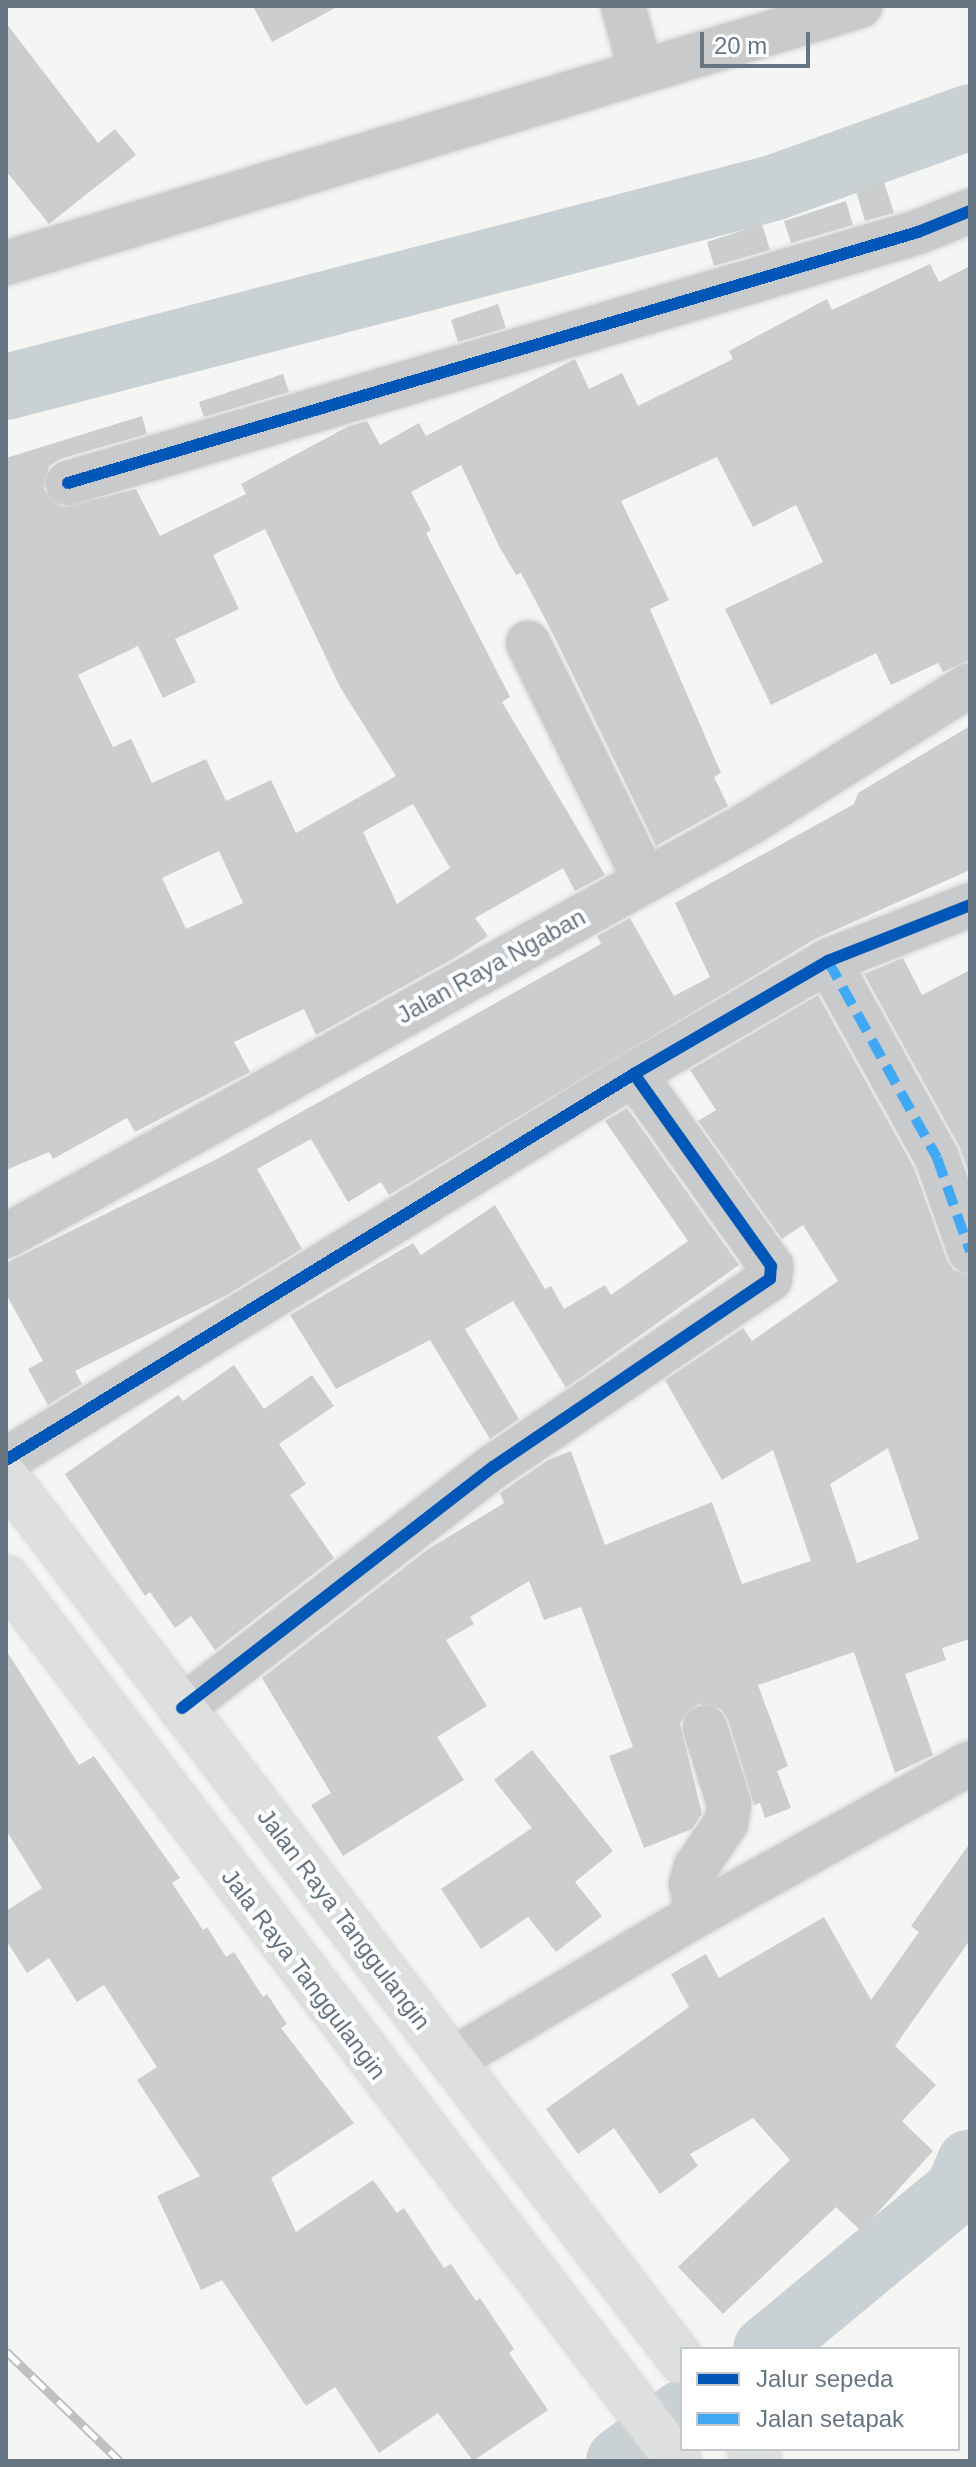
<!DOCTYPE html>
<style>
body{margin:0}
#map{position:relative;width:976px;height:2467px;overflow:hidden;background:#f5f5f3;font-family:Helvetica,sans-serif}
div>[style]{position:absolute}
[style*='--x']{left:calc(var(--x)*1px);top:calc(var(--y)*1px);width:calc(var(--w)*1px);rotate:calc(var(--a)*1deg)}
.river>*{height:66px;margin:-33px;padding:0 33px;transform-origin:33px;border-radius:33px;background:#cad1d4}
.building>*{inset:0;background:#cccdcd}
.roads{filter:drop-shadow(0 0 2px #d2d3d3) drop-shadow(0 0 2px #d2d3d3)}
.minor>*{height:44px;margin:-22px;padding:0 22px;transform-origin:22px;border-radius:22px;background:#c9cacb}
.highway>*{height:44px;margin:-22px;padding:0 22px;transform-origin:22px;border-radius:22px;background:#dedfdf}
.rail>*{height:9px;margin-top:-4.5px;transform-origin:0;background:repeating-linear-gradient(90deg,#fff 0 18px,#bfc0c1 0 36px);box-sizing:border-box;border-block:2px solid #bfc0c1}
.quiet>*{height:10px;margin-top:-5px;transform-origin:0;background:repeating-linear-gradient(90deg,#3fa9f5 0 20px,transparent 0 30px)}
.cycleway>*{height:12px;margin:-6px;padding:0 6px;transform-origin:6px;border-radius:6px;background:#0057b8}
span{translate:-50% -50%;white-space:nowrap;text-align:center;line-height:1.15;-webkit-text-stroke:8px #fff;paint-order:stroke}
.street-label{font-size:24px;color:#667582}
.frame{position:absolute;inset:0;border:8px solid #667582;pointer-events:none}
.legend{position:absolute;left:680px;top:2347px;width:280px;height:104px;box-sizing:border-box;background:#fff;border:2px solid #c2c8cd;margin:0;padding:10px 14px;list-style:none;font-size:24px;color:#667582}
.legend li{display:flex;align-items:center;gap:16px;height:40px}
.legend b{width:40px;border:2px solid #c2c8cd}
.scale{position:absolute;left:700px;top:32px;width:110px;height:36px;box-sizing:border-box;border:4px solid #667582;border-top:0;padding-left:10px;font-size:24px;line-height:28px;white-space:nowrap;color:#667582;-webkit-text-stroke:6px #fff;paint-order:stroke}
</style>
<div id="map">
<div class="river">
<i style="--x:6;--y:387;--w:792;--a:-14.54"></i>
<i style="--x:773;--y:188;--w:209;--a:-19.8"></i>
<i style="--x:766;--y:2349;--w:249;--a:-39.6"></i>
<i style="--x:958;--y:2190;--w:30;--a:-67"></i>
<i style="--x:619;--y:2461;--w:79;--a:-37.3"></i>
</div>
<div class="building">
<i style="clip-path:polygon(253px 6px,339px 6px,272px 42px)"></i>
<i style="clip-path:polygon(6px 23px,98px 143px,115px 129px,136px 155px,49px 224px,6px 171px)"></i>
<i style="clip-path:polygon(884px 182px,894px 213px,865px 221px,856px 191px)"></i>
<i style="clip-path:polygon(846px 201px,853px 225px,791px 243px,784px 221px)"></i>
<i style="clip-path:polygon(762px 224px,770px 250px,714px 266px,707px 242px)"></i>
<i style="clip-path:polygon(evenodd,930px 264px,939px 282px,970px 266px,970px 660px,943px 672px,938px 663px,891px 685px,876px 653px,771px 705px,725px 609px,823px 562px,796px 505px,753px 527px,717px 457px,621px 501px,669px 600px,650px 609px,721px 773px,714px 777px,728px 806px,656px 846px,554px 636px,521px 573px,516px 575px,499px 546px,461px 465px,411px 492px,431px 530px,426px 533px,510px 697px,502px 702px,605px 875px,575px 891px,563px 868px,475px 918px,488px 936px,458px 956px,316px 1035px,304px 1009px,234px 1042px,250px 1072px,135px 1132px,127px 1118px,53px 1159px,49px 1152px,6px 1170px,6px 458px,142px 416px,147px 434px,60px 459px,49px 466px,44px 489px,63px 507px,136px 489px,160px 536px,246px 494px,241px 484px,349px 426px,367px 421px,380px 445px,419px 423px,426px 436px,575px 359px,589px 389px,622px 373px,638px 406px,733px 359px,729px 351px,827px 299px,832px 310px,930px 264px,265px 529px,340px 687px,396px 776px,296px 833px,271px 780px,226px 801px,206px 759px,152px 783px,131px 739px,113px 747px,78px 675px,138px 646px,163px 698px,196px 682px,175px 639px,239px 609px,213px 555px,265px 529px,930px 264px,413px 804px,450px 868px,397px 904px,363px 832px,413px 804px,930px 264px,219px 851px,243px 903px,186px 929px,162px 878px,219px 851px)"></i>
<i style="clip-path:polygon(498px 304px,506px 328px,458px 342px,451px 320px)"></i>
<i style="clip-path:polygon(283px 374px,289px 392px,204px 417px,199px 402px)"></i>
<i style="clip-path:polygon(970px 726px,970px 870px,815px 939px,389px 1195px,381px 1182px,348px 1202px,311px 1139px,257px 1169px,302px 1249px,227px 1295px,75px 1371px,82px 1384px,48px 1405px,28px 1369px,43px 1361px,6px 1294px,6px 1263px,219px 1158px,601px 944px,597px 936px,630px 918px,674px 996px,710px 977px,675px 903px,854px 804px,858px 793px)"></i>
<i style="clip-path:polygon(903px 958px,922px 995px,970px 970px,970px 1176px,959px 1146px,864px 974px)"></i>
<i style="clip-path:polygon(evenodd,818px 995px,914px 1168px,947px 1260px,954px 1270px,970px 1275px,970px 1639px,942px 1648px,946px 1660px,905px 1674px,933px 1755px,895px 1773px,854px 1652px,758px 1685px,788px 1766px,777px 1771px,791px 1808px,765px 1818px,760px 1803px,754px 1805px,728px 1720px,721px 1709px,698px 1704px,680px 1723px,702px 1814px,692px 1829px,644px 1848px,609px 1756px,633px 1747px,581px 1607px,544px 1620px,529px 1581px,470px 1617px,474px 1624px,446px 1640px,487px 1706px,437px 1737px,464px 1780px,343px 1856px,311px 1805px,331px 1793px,262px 1678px,427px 1550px,504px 1503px,500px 1493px,548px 1460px,571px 1451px,605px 1545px,712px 1502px,742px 1584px,811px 1561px,773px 1450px,722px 1480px,665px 1380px,743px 1328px,752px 1341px,838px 1281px,803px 1225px,782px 1239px,698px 1121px,716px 1110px,690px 1070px,818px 995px,888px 1448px,919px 1539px,857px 1563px,830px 1484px,888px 1448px)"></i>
<i style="clip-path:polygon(627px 1108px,739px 1265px,566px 1388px,513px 1301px,465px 1329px,519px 1419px,490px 1439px,430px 1340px,336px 1389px,290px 1315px,413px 1243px,421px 1255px,495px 1205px,545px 1289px,551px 1286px,564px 1309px,605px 1285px,611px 1295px,688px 1241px,605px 1121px)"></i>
<i style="clip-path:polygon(234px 1365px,264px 1409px,312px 1375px,334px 1406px,279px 1444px,306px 1484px,290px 1495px,334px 1558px,215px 1650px,191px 1616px,175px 1628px,150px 1592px,145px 1596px,65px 1474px,178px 1395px,183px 1401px)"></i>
<i style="clip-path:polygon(6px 1650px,79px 1765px,94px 1756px,180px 1878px,172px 1883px,203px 1930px,207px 1927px,226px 1957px,234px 1952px,263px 1997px,267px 1994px,287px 2024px,281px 2028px,354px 2123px,271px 2178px,296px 2232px,373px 2180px,397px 2213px,404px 2208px,444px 2268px,451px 2264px,476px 2301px,480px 2298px,514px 2349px,509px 2353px,548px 2410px,473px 2461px,438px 2413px,379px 2453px,335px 2387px,306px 2406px,222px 2280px,201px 2290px,157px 2196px,200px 2176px,137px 2080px,157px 2067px,104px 1985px,77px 2002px,49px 1958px,27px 1973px,6px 1940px,6px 1911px,42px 1888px,6px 1830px)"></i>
<i style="clip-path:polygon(532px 1750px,613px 1851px,575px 1882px,602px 1916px,556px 1952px,528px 1917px,481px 1949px,441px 1889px,532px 1828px,494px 1780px)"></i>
<i style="clip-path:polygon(970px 1843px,970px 1940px,895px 2046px,936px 2085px,902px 2121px,933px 2151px,861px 2231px,836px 2207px,723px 2314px,678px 2267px,790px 2160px,753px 2118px,690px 2154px,698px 2166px,660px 2194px,614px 2128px,578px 2154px,546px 2109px,689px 2007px,671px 1974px,706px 1954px,719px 1978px,824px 1917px,871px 2000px,919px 1932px,911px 1926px)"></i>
</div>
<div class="roads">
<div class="minor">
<i style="--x:623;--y:6;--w:67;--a:74.5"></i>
<i style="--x:6;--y:263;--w:892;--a:-16.75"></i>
<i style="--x:68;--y:483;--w:886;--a:-16.45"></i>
<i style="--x:918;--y:232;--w:56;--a:-22"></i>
<i style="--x:528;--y:643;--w:264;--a:63.7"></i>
<i style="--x:828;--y:961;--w:225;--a:61"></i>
<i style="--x:937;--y:1158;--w:99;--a:70.5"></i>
<i style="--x:6;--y:1236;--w:855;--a:-29.05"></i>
<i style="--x:753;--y:821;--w:256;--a:-32.1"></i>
<i style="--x:6;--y:1460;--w:737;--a:-31.58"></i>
<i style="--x:634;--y:1074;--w:225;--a:-30.2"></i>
<i style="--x:828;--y:961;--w:153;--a:-21.5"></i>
<i style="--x:182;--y:1708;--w:393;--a:-37.8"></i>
<i style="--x:493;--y:1467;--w:335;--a:-34.2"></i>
<i style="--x:770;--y:1279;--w:13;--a:-86"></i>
<i style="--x:771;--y:1266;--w:236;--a:-125.5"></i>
<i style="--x:698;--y:1914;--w:31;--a:-103"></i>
<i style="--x:691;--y:1884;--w:18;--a:-74"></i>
<i style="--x:696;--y:1867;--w:53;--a:-55.7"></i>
<i style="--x:726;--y:1823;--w:20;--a:-81"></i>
<i style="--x:729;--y:1803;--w:79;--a:-107.7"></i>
<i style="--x:452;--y:2060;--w:286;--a:-30.7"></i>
<i style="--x:698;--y:1914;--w:311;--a:-29"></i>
</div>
<div class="highway">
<i style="--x:6;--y:1477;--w:1113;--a:52.59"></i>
<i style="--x:6;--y:1578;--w:1110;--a:52.73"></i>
<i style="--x:750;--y:2449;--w:15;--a:53"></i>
</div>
</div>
<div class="rail">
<i style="--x:6;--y:2351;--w:158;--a:44"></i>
</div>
<div class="quiet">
<i style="--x:828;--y:961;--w:225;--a:61"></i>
<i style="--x:937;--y:1158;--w:99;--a:70.5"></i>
</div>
<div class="cycleway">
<i style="--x:68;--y:483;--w:886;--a:-16.45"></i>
<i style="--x:918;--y:232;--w:56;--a:-22"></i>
<i style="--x:6;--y:1460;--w:737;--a:-31.58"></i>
<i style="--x:634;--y:1074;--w:225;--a:-30.2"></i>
<i style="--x:828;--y:961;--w:153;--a:-21.5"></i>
<i style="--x:182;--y:1708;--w:393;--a:-37.8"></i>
<i style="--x:493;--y:1467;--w:335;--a:-34.2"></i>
<i style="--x:770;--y:1279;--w:13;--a:-86"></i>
<i style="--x:771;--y:1266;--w:236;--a:-125.5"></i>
</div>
<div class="street-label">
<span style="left:491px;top:966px;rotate:-29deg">Jalan Raya Ngaban</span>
<span style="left:344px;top:1919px;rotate:53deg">Jalan Raya Tanggulangin</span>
<span style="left:304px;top:1974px;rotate:53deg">Jala Raya Tanggulangin</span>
</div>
<div class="frame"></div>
<ul class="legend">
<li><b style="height:10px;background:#0057b8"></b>Jalur sepeda</li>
<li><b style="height:10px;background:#3fa9f5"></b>Jalan setapak</li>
</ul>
<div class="scale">20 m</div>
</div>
